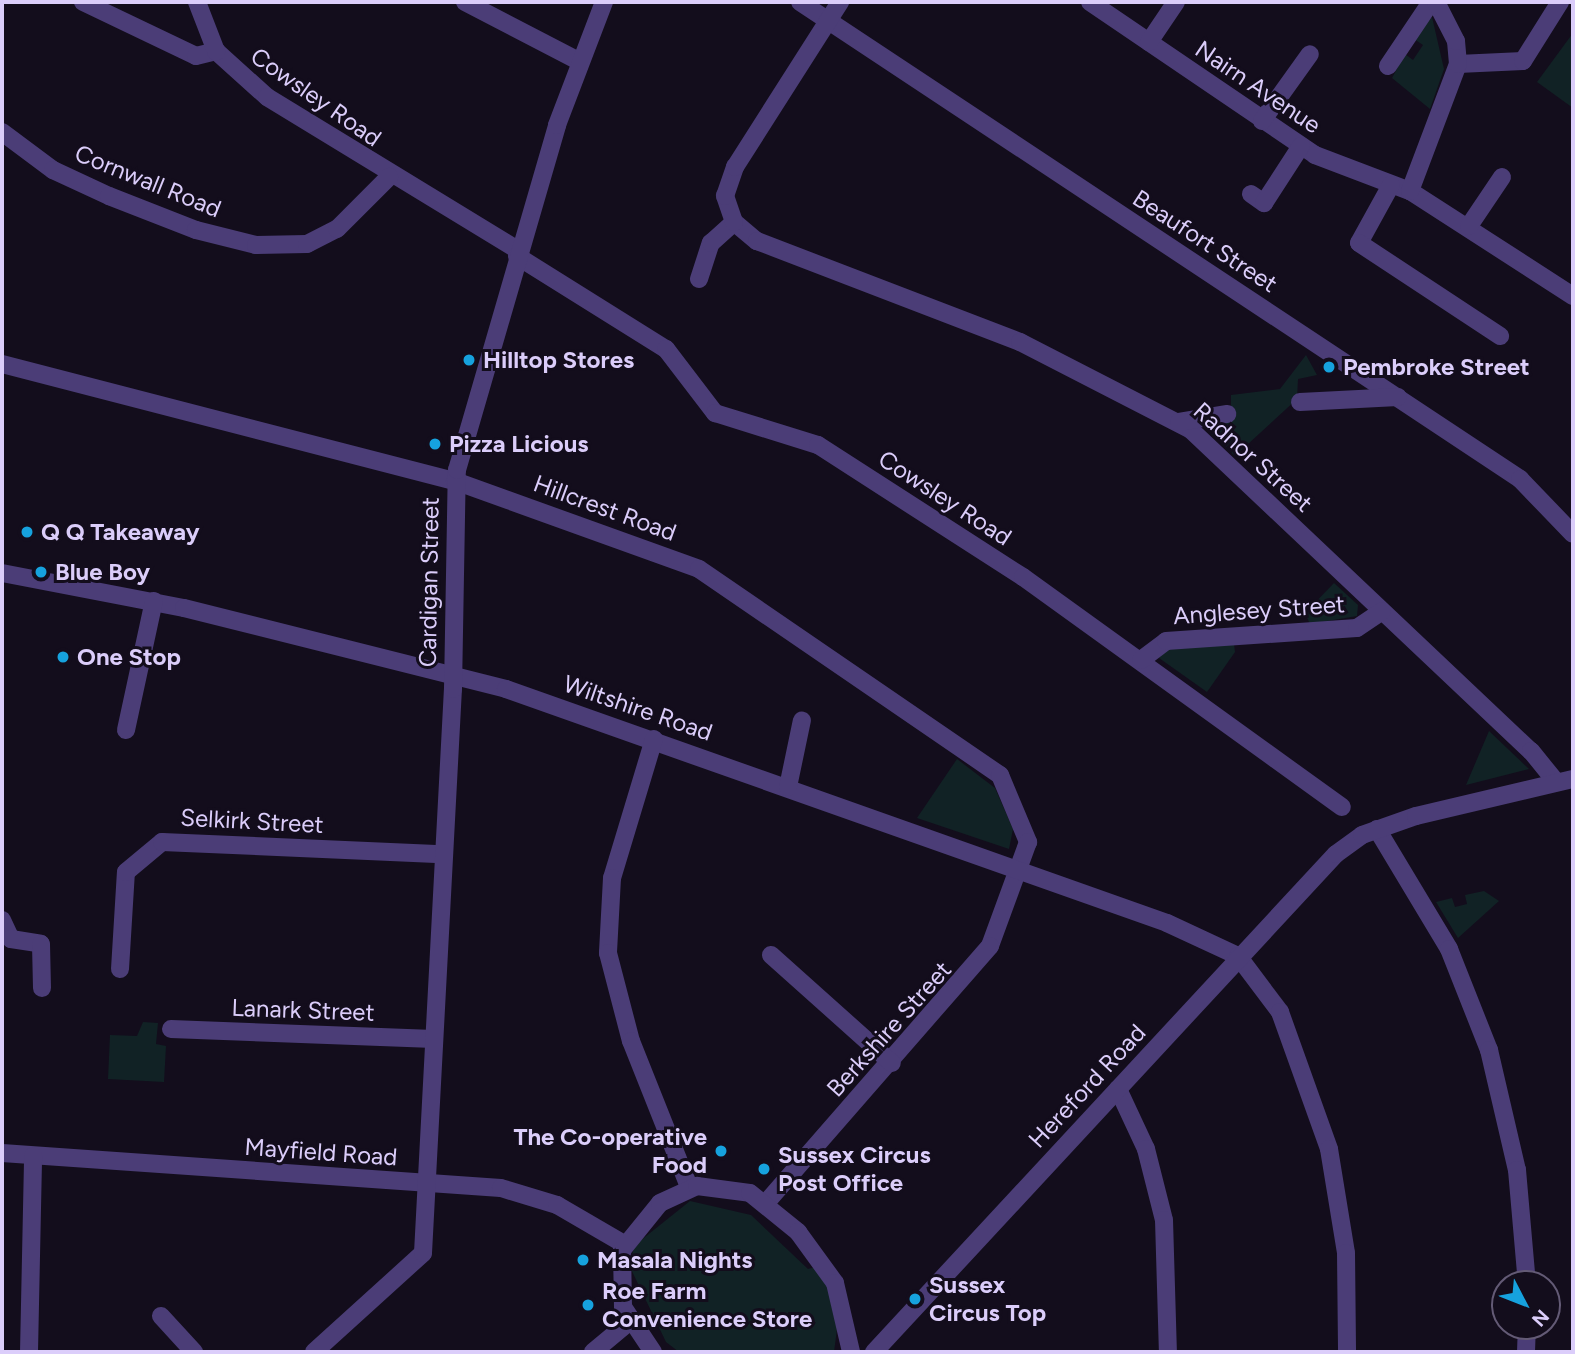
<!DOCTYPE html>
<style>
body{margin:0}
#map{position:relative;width:1575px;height:1354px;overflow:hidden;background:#130d1c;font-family:Figtree,sans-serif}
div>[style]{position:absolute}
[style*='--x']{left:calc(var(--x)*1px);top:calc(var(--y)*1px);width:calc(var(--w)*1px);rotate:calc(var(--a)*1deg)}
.green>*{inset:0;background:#112225}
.minor>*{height:18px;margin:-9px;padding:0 9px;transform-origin:9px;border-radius:9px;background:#4b3d77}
.dots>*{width:19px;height:19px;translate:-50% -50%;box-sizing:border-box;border:4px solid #130d1c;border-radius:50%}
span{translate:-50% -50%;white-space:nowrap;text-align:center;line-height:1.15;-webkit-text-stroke:6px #130d1c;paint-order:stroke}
.street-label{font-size:24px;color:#dbcdfa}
.poi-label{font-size:24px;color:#dbcdfa;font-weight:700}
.left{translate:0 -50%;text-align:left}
.right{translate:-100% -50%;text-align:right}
.frame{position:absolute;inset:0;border:4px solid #dbcdfa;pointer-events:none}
.north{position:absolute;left:1491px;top:1270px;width:70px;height:70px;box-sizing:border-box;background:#130d1c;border:2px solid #635a75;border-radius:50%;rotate:132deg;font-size:19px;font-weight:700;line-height:28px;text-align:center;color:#dbcdfa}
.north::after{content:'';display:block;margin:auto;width:24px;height:32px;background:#16a2de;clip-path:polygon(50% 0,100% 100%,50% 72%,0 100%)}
</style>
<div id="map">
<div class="green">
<i style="clip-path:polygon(1432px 17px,1444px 69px,1430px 109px,1392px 78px,1405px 54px,1413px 60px,1423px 45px,1414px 39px)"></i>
<i style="clip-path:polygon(1573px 33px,1573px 108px,1537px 82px)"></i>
<i style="clip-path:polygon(1306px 355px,1317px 375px,1298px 379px,1297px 399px,1235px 456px,1206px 429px,1231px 421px,1231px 395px,1280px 389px)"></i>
<i style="clip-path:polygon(1334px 583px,1358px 605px,1357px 616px,1310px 624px,1305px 613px)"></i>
<i style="clip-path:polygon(1234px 644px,1235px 652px,1207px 692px,1159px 658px,1167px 647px)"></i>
<i style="clip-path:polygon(1489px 731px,1529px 769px,1466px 785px)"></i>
<i style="clip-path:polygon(957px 759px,995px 788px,1013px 829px,1009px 849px,917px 818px)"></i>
<i style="clip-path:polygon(1484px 891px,1499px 901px,1458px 938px,1436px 902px,1452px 898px,1455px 907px,1467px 904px,1465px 895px)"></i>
<i style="clip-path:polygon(143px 1022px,158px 1023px,156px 1044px,166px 1046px,164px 1082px,108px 1079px,110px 1035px,137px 1036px)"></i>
<i style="clip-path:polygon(690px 1201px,751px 1215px,808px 1269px,815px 1267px,829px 1289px,837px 1329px,834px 1352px,679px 1352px,666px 1342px,629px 1265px,635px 1245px)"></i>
</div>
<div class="minor">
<i style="--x:83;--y:2;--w:125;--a:25.5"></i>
<i style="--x:196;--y:56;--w:21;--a:-14"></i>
<i style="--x:216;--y:51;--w:69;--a:42"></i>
<i style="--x:267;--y:97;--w:295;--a:31.4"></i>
<i style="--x:197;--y:2;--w:53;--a:68.8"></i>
<i style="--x:465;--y:2;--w:128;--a:27.4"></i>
<i style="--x:800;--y:2;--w:864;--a:33.52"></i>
<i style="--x:1520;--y:479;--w:76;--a:46.1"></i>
<i style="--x:1090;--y:2;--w:272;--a:34.2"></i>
<i style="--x:1315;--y:155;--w:102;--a:20.8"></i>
<i style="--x:1410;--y:191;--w:194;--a:32.8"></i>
<i style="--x:1149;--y:42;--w:48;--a:-56"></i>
<i style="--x:1458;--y:64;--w:65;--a:-2.6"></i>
<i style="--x:1523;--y:61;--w:70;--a:-57.9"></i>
<i style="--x:1388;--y:66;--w:77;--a:-56.1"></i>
<i style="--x:1262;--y:121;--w:82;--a:-54.4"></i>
<i style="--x:2;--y:132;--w:64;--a:36.7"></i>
<i style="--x:53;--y:170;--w:62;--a:24.9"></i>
<i style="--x:109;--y:196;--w:93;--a:21.3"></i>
<i style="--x:196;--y:230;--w:62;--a:14"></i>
<i style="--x:256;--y:245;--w:51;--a:-1.1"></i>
<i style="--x:307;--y:244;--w:34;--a:-27"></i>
<i style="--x:337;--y:229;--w:74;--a:-45"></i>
<i style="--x:1391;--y:185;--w:66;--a:118.9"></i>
<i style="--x:1359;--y:243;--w:169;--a:33.4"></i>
<i style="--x:1410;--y:191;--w:136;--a:-69.3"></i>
<i style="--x:1458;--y:64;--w:23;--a:-95"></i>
<i style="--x:1456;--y:41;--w:44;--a:-117.1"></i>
<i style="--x:1251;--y:194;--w:16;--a:35"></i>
<i style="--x:1264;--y:203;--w:68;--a:-57"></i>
<i style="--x:734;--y:222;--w:30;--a:40"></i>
<i style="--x:757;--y:241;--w:282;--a:21"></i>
<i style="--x:1020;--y:342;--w:192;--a:27.2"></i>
<i style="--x:1191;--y:430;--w:468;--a:43.4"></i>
<i style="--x:1531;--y:751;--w:38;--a:51"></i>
<i style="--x:1469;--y:226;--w:59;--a:-56"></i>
<i style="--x:517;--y:256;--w:176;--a:32"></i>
<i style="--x:666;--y:349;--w:81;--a:52.6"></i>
<i style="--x:715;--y:413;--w:108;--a:17.3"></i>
<i style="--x:818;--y:445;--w:244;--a:32.8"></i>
<i style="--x:1023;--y:577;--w:393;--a:35.8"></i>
<i style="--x:699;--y:279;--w:38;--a:-72"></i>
<i style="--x:711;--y:243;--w:31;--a:-42"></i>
<i style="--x:734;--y:222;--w:28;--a:-109"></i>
<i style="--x:725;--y:196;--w:31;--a:-71"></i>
<i style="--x:735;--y:167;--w:196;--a:-57.5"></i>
<i style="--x:2;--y:364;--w:468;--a:14.5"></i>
<i style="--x:455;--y:481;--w:259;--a:19.8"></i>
<i style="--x:699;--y:569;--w:365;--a:34.4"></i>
<i style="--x:1000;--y:775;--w:73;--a:67.3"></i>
<i style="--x:1028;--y:842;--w:111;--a:110.1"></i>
<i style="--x:990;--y:946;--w:341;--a:131.1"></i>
<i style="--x:1300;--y:402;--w:98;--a:-2.9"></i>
<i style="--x:1179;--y:422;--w:49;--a:-9.5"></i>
<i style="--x:2;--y:573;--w:185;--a:10.9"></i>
<i style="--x:184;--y:608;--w:332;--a:14.1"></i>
<i style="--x:506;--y:689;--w:701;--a:19.49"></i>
<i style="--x:1167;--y:923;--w:78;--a:24.9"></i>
<i style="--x:1238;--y:956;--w:70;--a:53.1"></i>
<i style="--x:1280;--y:1012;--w:145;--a:70.3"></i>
<i style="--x:1329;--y:1149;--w:105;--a:80.7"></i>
<i style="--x:1346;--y:1253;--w:99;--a:89.4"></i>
<i style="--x:1141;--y:660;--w:31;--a:-37"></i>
<i style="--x:1166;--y:641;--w:191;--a:-3.9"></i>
<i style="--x:1357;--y:628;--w:30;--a:-34"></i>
<i style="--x:126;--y:730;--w:132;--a:-77.8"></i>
<i style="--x:654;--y:739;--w:145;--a:106.8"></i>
<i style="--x:612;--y:878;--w:75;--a:93.1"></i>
<i style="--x:608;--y:953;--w:91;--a:75.4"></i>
<i style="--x:631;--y:1041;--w:157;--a:68.3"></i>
<i style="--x:788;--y:787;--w:68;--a:-78.2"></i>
<i style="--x:1377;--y:829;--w:140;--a:59"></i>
<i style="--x:1449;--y:949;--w:109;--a:68.4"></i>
<i style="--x:1489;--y:1050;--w:123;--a:76.9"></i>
<i style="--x:1517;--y:1170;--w:114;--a:85"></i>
<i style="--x:2;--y:920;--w:21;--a:65"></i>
<i style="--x:11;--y:939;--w:30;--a:9"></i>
<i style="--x:41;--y:944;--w:44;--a:88.7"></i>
<i style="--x:771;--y:955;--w:162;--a:41.8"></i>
<i style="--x:120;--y:969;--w:97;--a:-86.5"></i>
<i style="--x:126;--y:872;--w:47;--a:-39.8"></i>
<i style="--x:162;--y:842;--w:280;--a:2.5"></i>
<i style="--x:171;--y:1029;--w:263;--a:2.2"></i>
<i style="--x:1118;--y:1089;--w:66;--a:65"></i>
<i style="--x:1146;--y:1149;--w:73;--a:75.8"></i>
<i style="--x:1164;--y:1220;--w:132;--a:88.3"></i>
<i style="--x:2;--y:1153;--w:500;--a:4.01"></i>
<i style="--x:501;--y:1188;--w:59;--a:16.9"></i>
<i style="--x:557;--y:1205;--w:78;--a:30.2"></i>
<i style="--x:161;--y:1316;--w:49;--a:47.5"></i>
<i style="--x:29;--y:1352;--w:196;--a:-88.8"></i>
<i style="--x:314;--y:1352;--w:147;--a:-42.2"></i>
<i style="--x:423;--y:1253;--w:565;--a:-86.96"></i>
<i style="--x:453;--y:689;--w:219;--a:-89"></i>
<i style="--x:457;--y:470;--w:359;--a:-73.8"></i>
<i style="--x:557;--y:125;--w:132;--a:-69.1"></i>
<i style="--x:593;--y:1352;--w:47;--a:-39.8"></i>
<i style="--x:653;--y:1352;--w:54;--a:-123.7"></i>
<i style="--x:623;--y:1307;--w:57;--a:-91"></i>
<i style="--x:622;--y:1250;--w:60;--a:-51"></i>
<i style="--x:660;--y:1203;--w:41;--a:-24.7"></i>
<i style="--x:697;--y:1186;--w:53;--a:7.5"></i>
<i style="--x:750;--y:1193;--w:62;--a:39.1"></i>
<i style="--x:798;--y:1232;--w:63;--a:54"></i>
<i style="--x:835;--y:1283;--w:71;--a:76.9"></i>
<i style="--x:874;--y:1352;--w:679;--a:-47.15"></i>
<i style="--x:1336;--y:854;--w:32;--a:-36"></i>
<i style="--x:1362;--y:835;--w:57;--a:-19.4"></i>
<i style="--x:1416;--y:816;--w:161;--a:-13.3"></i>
<i style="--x:1526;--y:1352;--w:26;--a:-88"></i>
</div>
<div class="dots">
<i style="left:469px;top:360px;background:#16a2de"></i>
<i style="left:1329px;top:367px;background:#16a2de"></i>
<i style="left:435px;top:444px;background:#16a2de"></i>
<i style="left:27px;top:532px;background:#16a2de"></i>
<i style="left:41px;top:572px;background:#16a2de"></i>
<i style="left:63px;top:657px;background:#16a2de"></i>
<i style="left:721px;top:1151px;background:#16a2de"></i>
<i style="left:764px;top:1169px;background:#16a2de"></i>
<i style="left:583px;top:1260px;background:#16a2de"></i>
<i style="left:915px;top:1299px;background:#16a2de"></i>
<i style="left:588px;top:1305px;background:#16a2de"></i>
</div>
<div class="street-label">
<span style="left:1258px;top:87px;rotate:34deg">Nairn Avenue</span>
<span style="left:316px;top:97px;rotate:35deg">Cowsley Road</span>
<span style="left:148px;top:181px;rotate:22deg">Cornwall Road</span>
<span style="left:1205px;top:241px;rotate:33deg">Beaufort Street</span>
<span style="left:1253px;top:457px;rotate:42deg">Radnor Street</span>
<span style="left:945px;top:498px;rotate:33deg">Cowsley Road</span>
<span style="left:605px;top:508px;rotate:20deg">Hillcrest Road</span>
<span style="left:429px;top:582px;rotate:-89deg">Cardigan Street</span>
<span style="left:1259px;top:610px;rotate:-4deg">Anglesey Street</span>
<span style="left:638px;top:708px;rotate:19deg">Wiltshire Road</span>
<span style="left:252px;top:821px;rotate:3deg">Selkirk Street</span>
<span style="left:303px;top:1010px;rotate:2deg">Lanark Street</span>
<span style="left:889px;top:1029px;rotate:-48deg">Berkshire Street</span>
<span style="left:1087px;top:1086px;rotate:-47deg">Hereford Road</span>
<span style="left:321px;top:1152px;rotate:4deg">Mayfield Road</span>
</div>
<div class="poi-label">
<span class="left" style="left:483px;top:360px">Hilltop Stores</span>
<span class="left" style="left:1343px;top:367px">Pembroke Street</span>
<span class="left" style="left:449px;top:444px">Pizza Licious</span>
<span class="left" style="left:41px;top:532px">Q Q Takeaway</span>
<span class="left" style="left:55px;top:572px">Blue Boy</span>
<span class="left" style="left:77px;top:657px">One Stop</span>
<span class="right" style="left:707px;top:1151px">The Co-operative<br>Food</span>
<span class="left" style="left:778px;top:1169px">Sussex Circus<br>Post Office</span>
<span class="left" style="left:597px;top:1260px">Masala Nights</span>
<span class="left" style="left:929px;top:1299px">Sussex<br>Circus Top</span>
<span class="left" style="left:602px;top:1305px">Roe Farm<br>Convenience Store</span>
</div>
<div class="frame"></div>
<div class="north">N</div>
</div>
